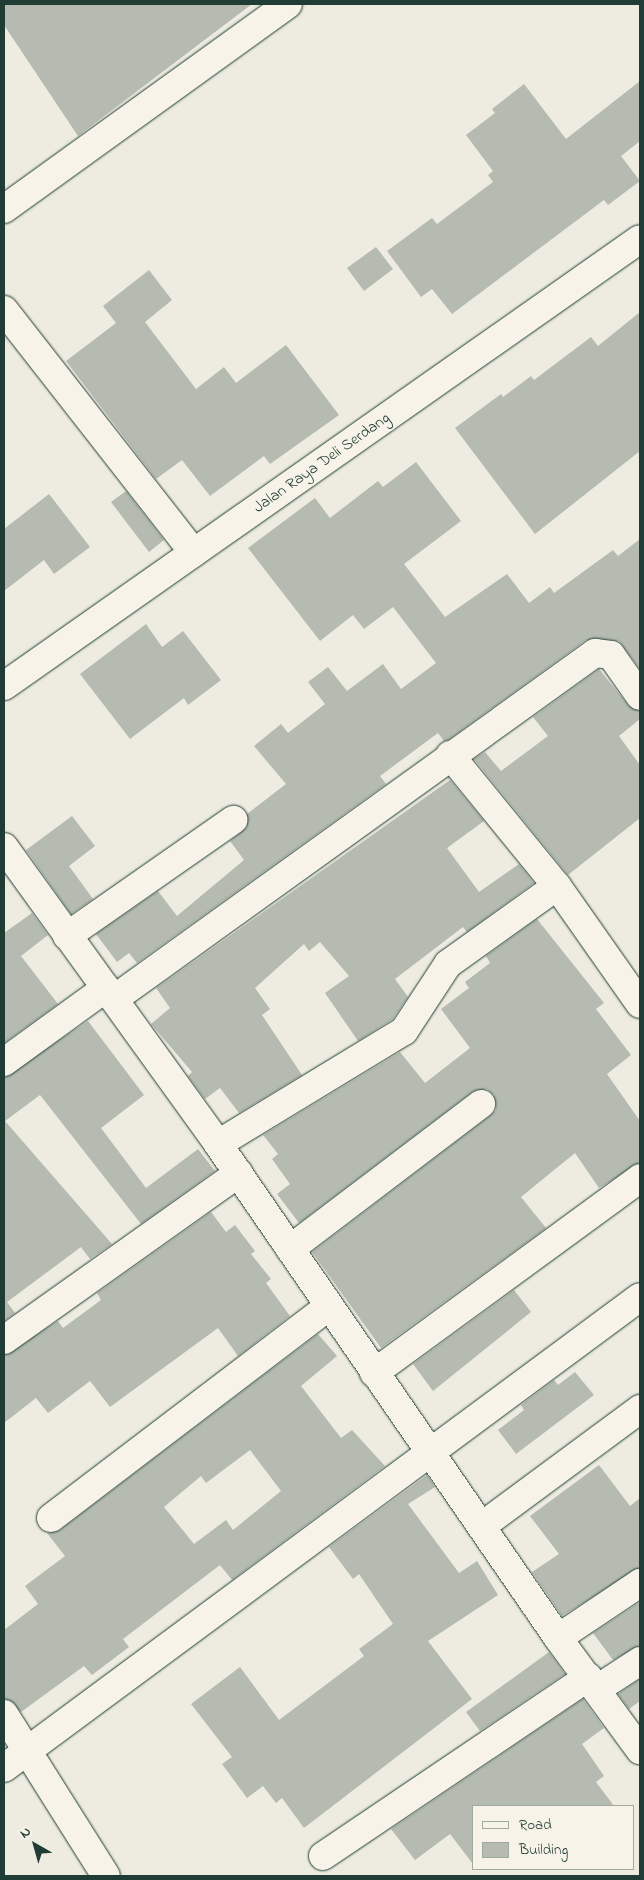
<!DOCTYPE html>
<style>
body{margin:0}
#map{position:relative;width:644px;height:1880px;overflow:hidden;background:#eeece1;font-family:"Indie Flower",sans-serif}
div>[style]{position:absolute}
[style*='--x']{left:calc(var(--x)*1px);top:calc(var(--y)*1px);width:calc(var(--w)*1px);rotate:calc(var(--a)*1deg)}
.building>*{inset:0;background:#b5bbb0}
.roads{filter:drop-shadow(0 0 1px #1f3d34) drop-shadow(0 0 1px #1f3d34)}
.minor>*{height:28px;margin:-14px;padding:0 14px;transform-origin:14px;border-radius:14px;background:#f7f3e8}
.primary>*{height:28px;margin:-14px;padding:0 14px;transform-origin:14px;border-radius:14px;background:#f7f3e8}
span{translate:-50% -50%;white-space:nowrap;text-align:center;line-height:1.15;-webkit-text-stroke:4px #f7f3e8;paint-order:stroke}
.street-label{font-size:16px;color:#1f3d34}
.frame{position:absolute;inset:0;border:5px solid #1f3d34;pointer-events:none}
.legend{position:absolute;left:472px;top:1805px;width:162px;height:65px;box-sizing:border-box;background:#f7f3e8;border:1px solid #a1aaa0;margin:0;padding:6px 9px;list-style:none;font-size:15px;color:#1f3d34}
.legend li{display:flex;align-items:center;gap:10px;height:25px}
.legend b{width:25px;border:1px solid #a1aaa0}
.north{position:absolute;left:10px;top:1820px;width:50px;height:50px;-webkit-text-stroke:4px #f7f3e8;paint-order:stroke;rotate:322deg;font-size:14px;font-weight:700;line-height:20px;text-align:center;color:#1f3d34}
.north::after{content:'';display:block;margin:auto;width:18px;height:22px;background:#1f3d34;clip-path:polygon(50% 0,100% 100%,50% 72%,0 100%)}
</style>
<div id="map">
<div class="building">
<i style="clip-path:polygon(4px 4px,252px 4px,78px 136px,4px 25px)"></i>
<i style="clip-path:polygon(640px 81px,640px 141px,621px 156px,640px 181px,608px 205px,604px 200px,452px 314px,432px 289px,421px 297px,387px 251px,432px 218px,437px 224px,493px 182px,488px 175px,493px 171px,466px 135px,495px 113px,492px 109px,524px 84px,566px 139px)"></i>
<i style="clip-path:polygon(376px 247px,393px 269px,364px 291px,347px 268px)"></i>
<i style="clip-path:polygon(149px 270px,172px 300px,145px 322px,196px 389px,224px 367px,236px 383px,286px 345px,339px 415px,270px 464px,264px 456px,210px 496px,182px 460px,156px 479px,66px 361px,116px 323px,103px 306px)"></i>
<i style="clip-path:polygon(640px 312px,640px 451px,535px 534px,455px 428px,501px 394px,503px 397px,531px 376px,534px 380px,591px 337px,598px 346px)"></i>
<i style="clip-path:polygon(416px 462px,461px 521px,404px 564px,445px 617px,507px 574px,529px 603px,550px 587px,554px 593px,613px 550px,618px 556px,640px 539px,640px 669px,619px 641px,586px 640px,448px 740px,444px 741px,438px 733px,380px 776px,386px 784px,137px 963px,129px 953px,117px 962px,96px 934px,158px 891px,177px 916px,244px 860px,230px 841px,247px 827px,247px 814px,286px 784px,254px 746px,281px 724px,288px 733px,325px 704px,308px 682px,328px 667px,347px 691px,383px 664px,401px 689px,436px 663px,393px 607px,364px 629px,353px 615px,320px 641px,248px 548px,315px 498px,330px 518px,378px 481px,383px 487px)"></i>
<i style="clip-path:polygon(126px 491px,164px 540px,149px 552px,111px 502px)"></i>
<i style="clip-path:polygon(49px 494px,90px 547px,54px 574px,44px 560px,4px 591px,4px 529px)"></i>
<i style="clip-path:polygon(146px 624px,162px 647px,183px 631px,221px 680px,188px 705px,184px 698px,130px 739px,80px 674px)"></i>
<i style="clip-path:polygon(599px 669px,628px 705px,640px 711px,640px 719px,619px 736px,640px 765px,640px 818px,568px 875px,474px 759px,485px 752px,501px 771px,548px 736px,533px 717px)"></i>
<i style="clip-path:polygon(450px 780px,484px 821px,447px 848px,479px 892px,519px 864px,534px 883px,467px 932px,463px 927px,395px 979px,408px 997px,393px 1019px,358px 1041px,325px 993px,349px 976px,320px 942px,309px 951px,304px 944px,255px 988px,270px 1009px,262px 1015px,302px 1075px,239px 1113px,220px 1088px,205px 1099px,188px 1076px,192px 1072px,151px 1024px,170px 1008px,156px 988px)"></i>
<i style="clip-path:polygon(72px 816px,95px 846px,69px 866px,93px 899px,71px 914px,26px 850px)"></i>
<i style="clip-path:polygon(32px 913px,48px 935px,21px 956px,58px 1004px,4px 1043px,4px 933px)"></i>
<i style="clip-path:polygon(537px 919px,604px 1003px,596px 1009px,631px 1055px,607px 1074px,640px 1121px,640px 1163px,599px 1188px,575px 1153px,521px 1197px,546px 1228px,381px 1348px,312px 1252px,490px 1116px,496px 1110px,494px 1095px,487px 1089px,472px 1092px,299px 1223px,277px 1194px,290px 1184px,272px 1159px,278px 1154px,263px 1135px,400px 1052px,425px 1083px,470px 1048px,441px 1009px,469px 988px,465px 982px,490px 963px,486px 956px)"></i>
<i style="clip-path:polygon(88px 1021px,144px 1095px,101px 1128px,146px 1188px,198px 1149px,215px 1171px,141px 1224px,40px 1095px,5px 1121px,112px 1244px,90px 1259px,81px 1247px,7px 1302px,15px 1313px,4px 1321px,4px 1077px)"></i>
<i style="clip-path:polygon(211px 1212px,226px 1232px,235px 1225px,255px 1251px,251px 1254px,271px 1279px,266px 1283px,290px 1316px,238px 1356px,218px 1328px,110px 1407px,90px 1381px,48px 1413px,36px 1398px,4px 1423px,4px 1355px,58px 1321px,63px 1328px,101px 1300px,97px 1293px)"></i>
<i style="clip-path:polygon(514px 1290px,531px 1312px,433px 1391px,413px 1364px)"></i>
<i style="clip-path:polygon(evenodd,318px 1334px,337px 1356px,301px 1386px,341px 1438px,352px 1430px,385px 1466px,232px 1580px,220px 1565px,123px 1639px,129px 1647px,92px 1675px,84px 1666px,21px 1712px,4px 1698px,4px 1630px,38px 1604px,25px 1586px,65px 1556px,47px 1533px,60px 1530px,318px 1334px,250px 1450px,281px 1491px,233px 1530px,226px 1520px,194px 1544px,164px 1507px,201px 1476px,206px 1483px,250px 1450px)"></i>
<i style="clip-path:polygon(575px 1372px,594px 1395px,516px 1454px,498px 1430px,524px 1410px,521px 1405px,554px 1380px,558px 1385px)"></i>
<i style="clip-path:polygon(599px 1465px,630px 1506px,640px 1498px,640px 1568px,562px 1616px,532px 1572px,559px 1554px,530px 1516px)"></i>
<i style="clip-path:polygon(427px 1475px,435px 1487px,408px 1504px,459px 1573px,477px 1561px,498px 1595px,428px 1641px,472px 1699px,304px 1828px,282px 1798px,276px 1803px,263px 1786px,247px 1798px,222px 1764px,232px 1757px,191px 1704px,240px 1667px,279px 1720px,364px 1656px,359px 1649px,393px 1624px,359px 1574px,353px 1579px,329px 1547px)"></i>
<i style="clip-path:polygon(640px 1602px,640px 1646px,613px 1660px,593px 1633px)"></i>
<i style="clip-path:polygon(549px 1652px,565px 1674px,480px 1731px,466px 1712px)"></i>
<i style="clip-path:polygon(640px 1679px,640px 1701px,629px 1709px,618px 1694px)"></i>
<i style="clip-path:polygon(583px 1699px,604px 1728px,582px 1744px,604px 1776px,596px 1782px,614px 1806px,473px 1806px,473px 1864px,450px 1834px,415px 1860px,391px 1829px)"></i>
</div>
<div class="roads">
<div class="minor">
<i style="--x:4;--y:209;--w:350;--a:-35.8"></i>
<i style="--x:4;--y:310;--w:308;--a:52"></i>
<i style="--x:450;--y:755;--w:169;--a:50.8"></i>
<i style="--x:557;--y:886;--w:144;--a:54.9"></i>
<i style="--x:4;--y:847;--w:366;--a:54.2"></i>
<i style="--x:218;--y:1144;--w:600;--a:55.46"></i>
<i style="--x:558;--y:1638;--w:139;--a:53.8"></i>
<i style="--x:67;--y:936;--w:203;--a:-34.9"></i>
<i style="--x:114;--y:999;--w:593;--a:-35.73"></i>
<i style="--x:595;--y:653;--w:16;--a:7"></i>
<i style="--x:611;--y:655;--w:50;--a:54.7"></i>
<i style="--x:4;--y:1062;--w:126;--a:-36"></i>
<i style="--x:218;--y:1144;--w:218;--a:-31.3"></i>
<i style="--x:404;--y:1031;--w:80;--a:-56.7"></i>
<i style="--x:448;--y:964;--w:134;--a:-35.6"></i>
<i style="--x:290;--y:1249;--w:240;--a:-37.2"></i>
<i style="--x:4;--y:1340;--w:288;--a:-35.4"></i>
<i style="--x:374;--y:1373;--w:330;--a:-36.2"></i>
<i style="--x:51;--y:1518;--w:350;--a:-37.3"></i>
<i style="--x:482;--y:1526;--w:197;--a:-36.5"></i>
<i style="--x:558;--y:1638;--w:99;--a:-33.9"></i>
<i style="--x:597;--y:1689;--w:51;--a:-33.1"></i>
<i style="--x:4;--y:1714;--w:191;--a:57.8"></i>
<i style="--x:4;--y:1768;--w:791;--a:-36.52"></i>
<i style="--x:323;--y:1856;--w:320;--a:-34"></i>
</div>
<div class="primary">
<i style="--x:4;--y:686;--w:777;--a:-35.1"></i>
</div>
</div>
<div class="street-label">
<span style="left:322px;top:463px;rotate:-35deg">Jalan Raya Deli Serdang</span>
</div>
<div class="frame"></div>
<ul class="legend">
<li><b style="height:6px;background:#f7f3e8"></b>Road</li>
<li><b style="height:14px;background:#b5bbb0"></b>Building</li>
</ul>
<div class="north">N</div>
</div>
